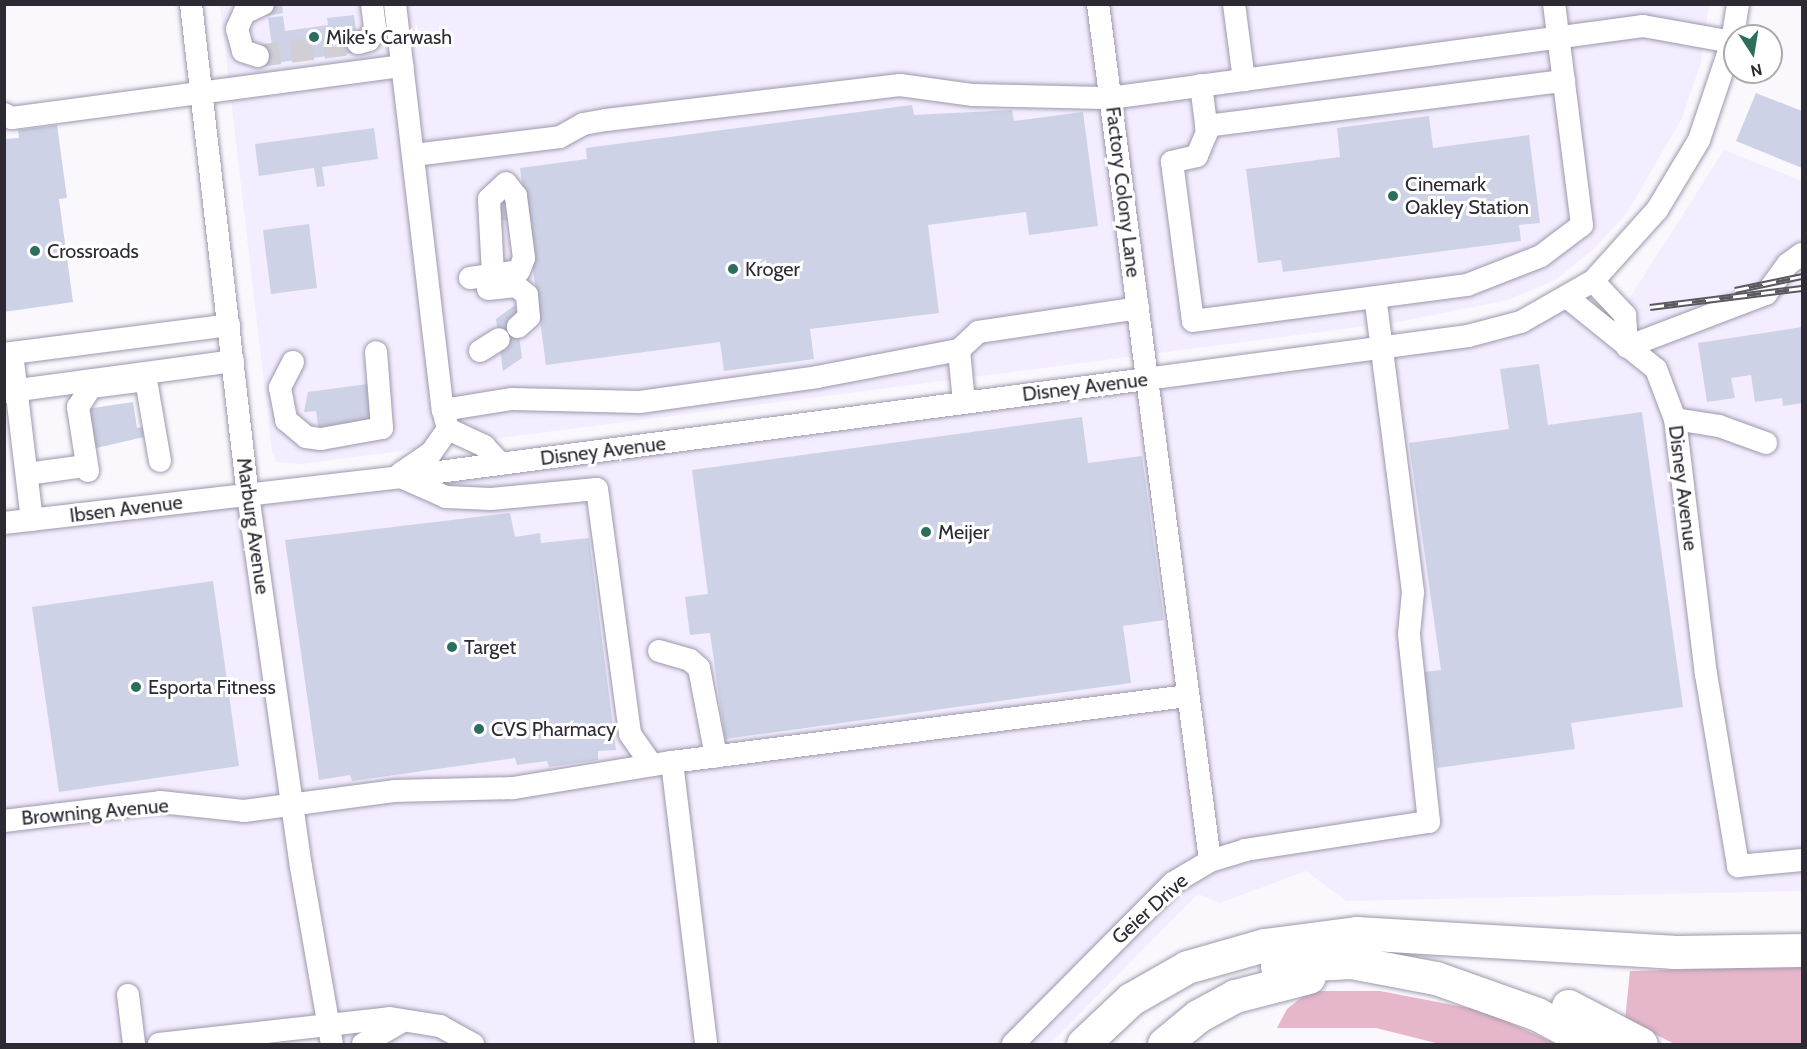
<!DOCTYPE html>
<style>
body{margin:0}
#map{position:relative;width:1807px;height:1049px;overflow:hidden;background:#faf8fd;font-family:Cabin,sans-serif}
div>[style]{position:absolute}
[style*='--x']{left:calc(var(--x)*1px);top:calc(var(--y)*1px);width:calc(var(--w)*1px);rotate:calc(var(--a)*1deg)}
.built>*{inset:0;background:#f3edff}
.green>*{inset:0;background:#e6b7ca}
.building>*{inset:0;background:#cdd2e7}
.minor-tunnel>*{height:22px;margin-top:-11px;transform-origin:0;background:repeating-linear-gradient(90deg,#d1cfd5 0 22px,transparent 0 33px)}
.roads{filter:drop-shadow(0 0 2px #9e98ac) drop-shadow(0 0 2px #9e98ac)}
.minor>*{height:22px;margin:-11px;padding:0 11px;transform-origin:11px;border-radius:11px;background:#fff}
.highway>*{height:33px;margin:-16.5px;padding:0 16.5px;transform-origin:16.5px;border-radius:16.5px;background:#fff}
.rail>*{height:7px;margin-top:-3.5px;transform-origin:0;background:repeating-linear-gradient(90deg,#fff 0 14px,#5b5860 0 28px);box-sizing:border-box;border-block:2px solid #5b5860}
.dots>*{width:16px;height:16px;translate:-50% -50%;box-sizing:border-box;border:3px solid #fff;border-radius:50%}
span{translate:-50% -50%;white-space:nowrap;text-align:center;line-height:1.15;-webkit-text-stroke:6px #fff;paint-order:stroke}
.poi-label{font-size:20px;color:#2d2a33}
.left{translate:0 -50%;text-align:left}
.street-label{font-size:20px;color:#2d2a33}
.frame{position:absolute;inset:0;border:6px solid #2d2a33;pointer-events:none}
.north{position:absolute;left:1723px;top:24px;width:60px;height:60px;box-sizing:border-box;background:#fff;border:2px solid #abaaad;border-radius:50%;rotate:168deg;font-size:16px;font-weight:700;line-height:24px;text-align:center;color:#2d2a33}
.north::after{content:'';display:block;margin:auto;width:21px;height:27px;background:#2c6e5e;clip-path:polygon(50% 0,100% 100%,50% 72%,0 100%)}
</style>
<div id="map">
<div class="built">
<i style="clip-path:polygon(220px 5px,1709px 5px,1701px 62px,1682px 118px,1627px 213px,1594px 249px,1555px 280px,1508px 300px,1398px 322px,300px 464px,277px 462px,272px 452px)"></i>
<i style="clip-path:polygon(1724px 150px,1802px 181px,1802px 891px,1346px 901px,1306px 871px,1220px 903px,1198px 894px,1050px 1044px,332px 1044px,327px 1023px,159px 1044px,5px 1044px,4px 523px,1382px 348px,1561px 302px,1606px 335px)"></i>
</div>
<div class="green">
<i style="clip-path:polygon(1802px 966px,1802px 1044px,1675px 1044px,1625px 1020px,1630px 971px)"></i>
<i style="clip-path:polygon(1310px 991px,1380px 991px,1484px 1011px,1556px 1044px,1440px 1044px,1376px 1028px,1277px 1028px,1287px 1009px)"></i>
</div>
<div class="building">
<i style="clip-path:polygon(265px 4px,282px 4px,283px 13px,267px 16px)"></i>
<i style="clip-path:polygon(354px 15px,359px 52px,259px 65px,257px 49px,272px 46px,268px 18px,283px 16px,285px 31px,328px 25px,327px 18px)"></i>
<i style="clip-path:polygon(1756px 93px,1802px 111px,1802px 168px,1736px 141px)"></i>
<i style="clip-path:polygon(912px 105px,914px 115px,1012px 110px,1014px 121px,1083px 112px,1098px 226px,1029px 235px,1026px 212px,928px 225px,939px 313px,810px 329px,814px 359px,724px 371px,720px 342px,546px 365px,526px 218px,498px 221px,496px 202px,524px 198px,520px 168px,587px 159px,586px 148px)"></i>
<i style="clip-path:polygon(1429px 116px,1433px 148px,1529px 135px,1540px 223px,1519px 225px,1521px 241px,1283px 272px,1281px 260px,1258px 263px,1246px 169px,1340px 157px,1337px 128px)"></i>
<i style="clip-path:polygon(57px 125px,67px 198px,59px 199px,73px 302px,4px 312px,4px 139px,19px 138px,18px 130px)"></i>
<i style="clip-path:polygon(374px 128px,378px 159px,322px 167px,325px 186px,317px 187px,314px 168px,259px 176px,255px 144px)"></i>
<i style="clip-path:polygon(309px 224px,317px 288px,271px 294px,263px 230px)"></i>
<i style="clip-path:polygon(515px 305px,522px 358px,503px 371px,496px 319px)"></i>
<i style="clip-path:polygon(1802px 327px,1802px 403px,1783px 406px,1782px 398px,1755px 402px,1751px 375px,1731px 378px,1735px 398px,1707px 402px,1698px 343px)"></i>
<i style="clip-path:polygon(1539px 364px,1548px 425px,1642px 412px,1683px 707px,1571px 723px,1575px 749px,1437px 768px,1424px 672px,1441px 670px,1409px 443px,1509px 429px,1500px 369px)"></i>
<i style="clip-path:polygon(368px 384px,382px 417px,319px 432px,316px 411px,304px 412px,308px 392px)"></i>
<i style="clip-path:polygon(133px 402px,137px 428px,143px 427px,144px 437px,92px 449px,86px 409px)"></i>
<i style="clip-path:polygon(1082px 417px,1088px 463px,1142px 456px,1164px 620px,1123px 626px,1131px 683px,725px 739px,710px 633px,690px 635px,685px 597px,708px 594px,692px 470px)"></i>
<i style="clip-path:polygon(510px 513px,515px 537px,540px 533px,541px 543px,589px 538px,616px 750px,598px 751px,598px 760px,549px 767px,547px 761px,517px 765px,515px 758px,352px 781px,350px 775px,319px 780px,285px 540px)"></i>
<i style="clip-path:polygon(213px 581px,239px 766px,59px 792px,32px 607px)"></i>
</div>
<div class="minor-tunnel">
<i style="--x:258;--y:56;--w:101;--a:-7.4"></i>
</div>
<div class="roads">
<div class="minor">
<i style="--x:191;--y:4;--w:494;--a:83.4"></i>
<i style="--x:248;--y:495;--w:376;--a:81.9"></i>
<i style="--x:301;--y:867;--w:180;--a:80.1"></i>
<i style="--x:395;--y:4;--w:409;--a:83.3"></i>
<i style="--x:443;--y:410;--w:20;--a:75"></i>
<i style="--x:448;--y:429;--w:40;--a:25"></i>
<i style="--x:484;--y:446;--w:25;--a:47"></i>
<i style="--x:1098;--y:4;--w:864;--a:82.55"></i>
<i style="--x:1234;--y:4;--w:77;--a:82.5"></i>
<i style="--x:358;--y:43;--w:11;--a:-15"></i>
<i style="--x:369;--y:40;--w:13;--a:-63"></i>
<i style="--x:375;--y:28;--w:24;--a:-97"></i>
<i style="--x:258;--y:56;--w:16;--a:-162"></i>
<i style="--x:243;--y:51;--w:23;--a:-105"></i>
<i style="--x:237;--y:29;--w:17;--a:-66"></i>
<i style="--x:244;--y:13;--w:21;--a:-25"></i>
<i style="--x:1201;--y:85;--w:47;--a:82.7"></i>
<i style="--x:1207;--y:132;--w:26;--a:113"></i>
<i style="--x:1197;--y:156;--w:26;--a:167"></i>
<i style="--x:1172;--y:162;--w:160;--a:82.5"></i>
<i style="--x:1193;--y:321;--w:276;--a:-7.5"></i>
<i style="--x:1467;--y:285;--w:79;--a:-21.4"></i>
<i style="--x:1541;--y:256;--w:51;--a:-37.1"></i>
<i style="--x:1582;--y:225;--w:223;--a:-97.2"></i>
<i style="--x:4;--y:114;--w:9;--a:27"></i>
<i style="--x:12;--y:118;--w:394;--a:-7.6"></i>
<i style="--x:1206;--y:126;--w:361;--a:-7.2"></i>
<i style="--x:414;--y:155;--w:147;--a:-7"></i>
<i style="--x:560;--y:137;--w:26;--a:-29"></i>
<i style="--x:583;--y:124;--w:23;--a:-10"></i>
<i style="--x:606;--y:120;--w:296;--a:-6.8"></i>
<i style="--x:900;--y:85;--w:74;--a:7.8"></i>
<i style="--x:973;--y:95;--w:137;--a:1.3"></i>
<i style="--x:1110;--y:98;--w:538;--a:-7.69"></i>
<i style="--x:1643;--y:26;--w:90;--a:10.2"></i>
<i style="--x:493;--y:274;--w:75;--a:-93.1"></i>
<i style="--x:489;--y:199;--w:23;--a:-43"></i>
<i style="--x:470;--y:278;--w:49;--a:-8.1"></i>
<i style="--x:519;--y:271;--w:14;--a:-69"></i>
<i style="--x:524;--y:258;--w:63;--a:-97.4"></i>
<i style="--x:516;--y:196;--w:16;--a:-128"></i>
<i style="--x:1593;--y:281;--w:47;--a:46.7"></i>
<i style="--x:1625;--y:315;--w:32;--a:86"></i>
<i style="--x:488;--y:289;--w:28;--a:-6"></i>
<i style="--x:516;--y:286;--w:14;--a:39"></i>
<i style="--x:527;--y:295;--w:22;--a:85"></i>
<i style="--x:529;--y:317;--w:15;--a:138"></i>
<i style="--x:1568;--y:298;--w:113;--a:38.9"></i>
<i style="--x:1656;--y:369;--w:53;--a:69.2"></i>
<i style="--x:1675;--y:419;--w:257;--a:83.1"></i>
<i style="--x:1706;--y:674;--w:195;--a:80.5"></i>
<i style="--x:1738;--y:866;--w:64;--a:-5.4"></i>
<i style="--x:1627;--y:347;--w:149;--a:-20.9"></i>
<i style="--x:1766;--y:294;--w:37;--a:-54"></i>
<i style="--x:1788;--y:264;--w:17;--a:-36"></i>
<i style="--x:959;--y:350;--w:53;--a:84.6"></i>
<i style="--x:480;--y:351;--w:22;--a:-32"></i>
<i style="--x:12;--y:353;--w:168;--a:83.2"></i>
<i style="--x:4;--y:354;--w:227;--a:-7.3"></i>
<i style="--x:293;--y:362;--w:29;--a:117"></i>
<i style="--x:280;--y:388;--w:33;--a:79"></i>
<i style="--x:286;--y:420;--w:26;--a:40"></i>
<i style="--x:306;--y:437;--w:15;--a:8"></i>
<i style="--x:321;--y:439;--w:62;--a:-10.2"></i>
<i style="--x:382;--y:428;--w:76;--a:-94.5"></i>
<i style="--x:4;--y:392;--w:231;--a:-7.7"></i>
<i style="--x:443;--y:410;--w:70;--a:-9.1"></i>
<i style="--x:512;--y:399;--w:128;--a:1.3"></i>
<i style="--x:640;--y:402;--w:179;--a:-8"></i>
<i style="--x:817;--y:377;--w:145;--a:-10.8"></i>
<i style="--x:959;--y:350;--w:26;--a:-43"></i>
<i style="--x:978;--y:332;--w:162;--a:-8.5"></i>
<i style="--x:1675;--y:419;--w:45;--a:9"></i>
<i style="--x:1719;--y:426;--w:50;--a:19.9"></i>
<i style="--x:88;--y:471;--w:65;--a:-98.9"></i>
<i style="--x:78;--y:407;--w:24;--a:-57"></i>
<i style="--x:91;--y:387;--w:55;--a:-7.3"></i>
<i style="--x:146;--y:380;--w:82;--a:80.2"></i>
<i style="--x:401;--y:473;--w:36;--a:-34"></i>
<i style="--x:431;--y:453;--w:29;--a:-55"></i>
<i style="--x:27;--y:474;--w:50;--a:-8"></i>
<i style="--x:403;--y:478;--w:47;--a:23.8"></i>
<i style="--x:446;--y:497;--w:45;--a:2.5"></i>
<i style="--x:491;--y:499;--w:106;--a:-5.4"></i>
<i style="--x:597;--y:489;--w:247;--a:82.3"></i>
<i style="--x:630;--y:734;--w:38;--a:55"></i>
<i style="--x:4;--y:523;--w:400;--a:-6.6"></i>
<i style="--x:401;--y:477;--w:751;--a:-7.49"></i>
<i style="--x:1146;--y:379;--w:325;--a:-7.6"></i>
<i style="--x:1468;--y:336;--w:55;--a:-14.8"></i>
<i style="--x:1521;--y:322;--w:83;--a:-29.7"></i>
<i style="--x:1593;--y:281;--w:96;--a:-48"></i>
<i style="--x:1657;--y:210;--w:82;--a:-59"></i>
<i style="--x:1699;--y:140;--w:103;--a:-71.4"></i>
<i style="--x:1732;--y:42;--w:38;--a:-81"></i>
<i style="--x:659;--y:651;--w:32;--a:16"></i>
<i style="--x:690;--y:660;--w:12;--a:42"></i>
<i style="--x:699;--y:668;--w:90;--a:79.1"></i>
<i style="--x:672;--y:762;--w:284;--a:83.1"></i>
<i style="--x:4;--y:821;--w:157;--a:-6.9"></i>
<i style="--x:160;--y:802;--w:84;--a:6.1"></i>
<i style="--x:244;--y:811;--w:151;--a:-7.6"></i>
<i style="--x:394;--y:791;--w:119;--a:-1.4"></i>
<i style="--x:513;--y:788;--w:161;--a:-9.3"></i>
<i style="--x:672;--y:762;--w:519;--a:-7.3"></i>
<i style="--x:128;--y:995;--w:49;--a:83"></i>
<i style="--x:159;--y:1044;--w:232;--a:-6.4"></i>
<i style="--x:390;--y:1018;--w:51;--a:9.1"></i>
<i style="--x:440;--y:1026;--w:38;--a:29"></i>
<i style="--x:363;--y:1044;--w:46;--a:-29.9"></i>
<i style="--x:1013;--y:1044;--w:227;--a:-45.2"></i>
<i style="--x:1173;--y:883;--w:43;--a:-30.7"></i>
<i style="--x:1210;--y:861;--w:37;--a:-17"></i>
<i style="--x:1245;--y:850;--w:186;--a:-8.7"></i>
<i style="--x:1429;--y:822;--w:189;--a:-96.1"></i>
<i style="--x:1409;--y:634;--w:42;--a:-84.6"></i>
<i style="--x:1413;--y:592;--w:297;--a:-97.3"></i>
</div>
<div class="highway">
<i style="--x:1277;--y:966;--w:74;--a:-3.1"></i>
<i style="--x:1351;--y:962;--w:86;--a:10.7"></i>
<i style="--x:1436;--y:978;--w:107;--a:19.6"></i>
<i style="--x:1537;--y:1014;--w:64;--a:28.2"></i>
<i style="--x:1568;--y:1006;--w:82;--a:27.5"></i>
<i style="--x:1083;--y:1044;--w:66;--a:-43.2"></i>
<i style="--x:1131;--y:999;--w:64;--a:-29.7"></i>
<i style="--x:1187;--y:967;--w:80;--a:-15.9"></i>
<i style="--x:1264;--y:945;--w:93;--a:-7.4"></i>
<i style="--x:1356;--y:933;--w:317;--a:3.4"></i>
<i style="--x:1672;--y:952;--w:130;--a:-0.9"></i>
<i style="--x:1164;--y:1044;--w:44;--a:-39.5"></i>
<i style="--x:1198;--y:1016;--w:42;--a:-28.4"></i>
<i style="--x:1235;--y:996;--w:76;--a:-14.4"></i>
</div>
</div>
<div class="rail">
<i style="--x:1735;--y:290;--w:68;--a:-11.8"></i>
<i style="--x:1650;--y:307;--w:153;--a:-7.1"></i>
</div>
<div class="dots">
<i style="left:314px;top:37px;background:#2c6e5e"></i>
<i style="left:1393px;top:196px;background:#2c6e5e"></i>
<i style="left:35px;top:251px;background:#2c6e5e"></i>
<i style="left:733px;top:269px;background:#2c6e5e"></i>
<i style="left:926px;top:532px;background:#2c6e5e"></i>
<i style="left:452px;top:647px;background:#2c6e5e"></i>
<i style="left:136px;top:687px;background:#2c6e5e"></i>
<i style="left:479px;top:729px;background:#2c6e5e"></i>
</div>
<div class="poi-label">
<span class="left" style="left:326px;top:37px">Mike's Carwash</span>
<span class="left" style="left:1405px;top:196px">Cinemark<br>Oakley Station</span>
<span class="left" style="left:47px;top:251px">Crossroads</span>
<span class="left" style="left:745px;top:269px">Kroger</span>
<span class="left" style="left:938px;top:532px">Meijer</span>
<span class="left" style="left:464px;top:647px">Target</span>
<span class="left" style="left:148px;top:687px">Esporta Fitness</span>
<span class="left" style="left:491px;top:729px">CVS Pharmacy</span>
</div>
<div class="street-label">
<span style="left:1123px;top:192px;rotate:83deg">Factory Colony Lane</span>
<span style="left:1085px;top:387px;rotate:-7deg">Disney Avenue</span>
<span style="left:603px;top:451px;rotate:-7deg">Disney Avenue</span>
<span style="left:1683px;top:488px;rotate:83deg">Disney Avenue</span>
<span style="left:126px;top:509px;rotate:-7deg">Ibsen Avenue</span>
<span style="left:253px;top:526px;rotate:82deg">Marburg Avenue</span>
<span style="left:95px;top:812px;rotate:-5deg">Browning Avenue</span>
<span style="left:1150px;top:909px;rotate:-42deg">Geier Drive</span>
</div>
<div class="frame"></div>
<div class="north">N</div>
</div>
